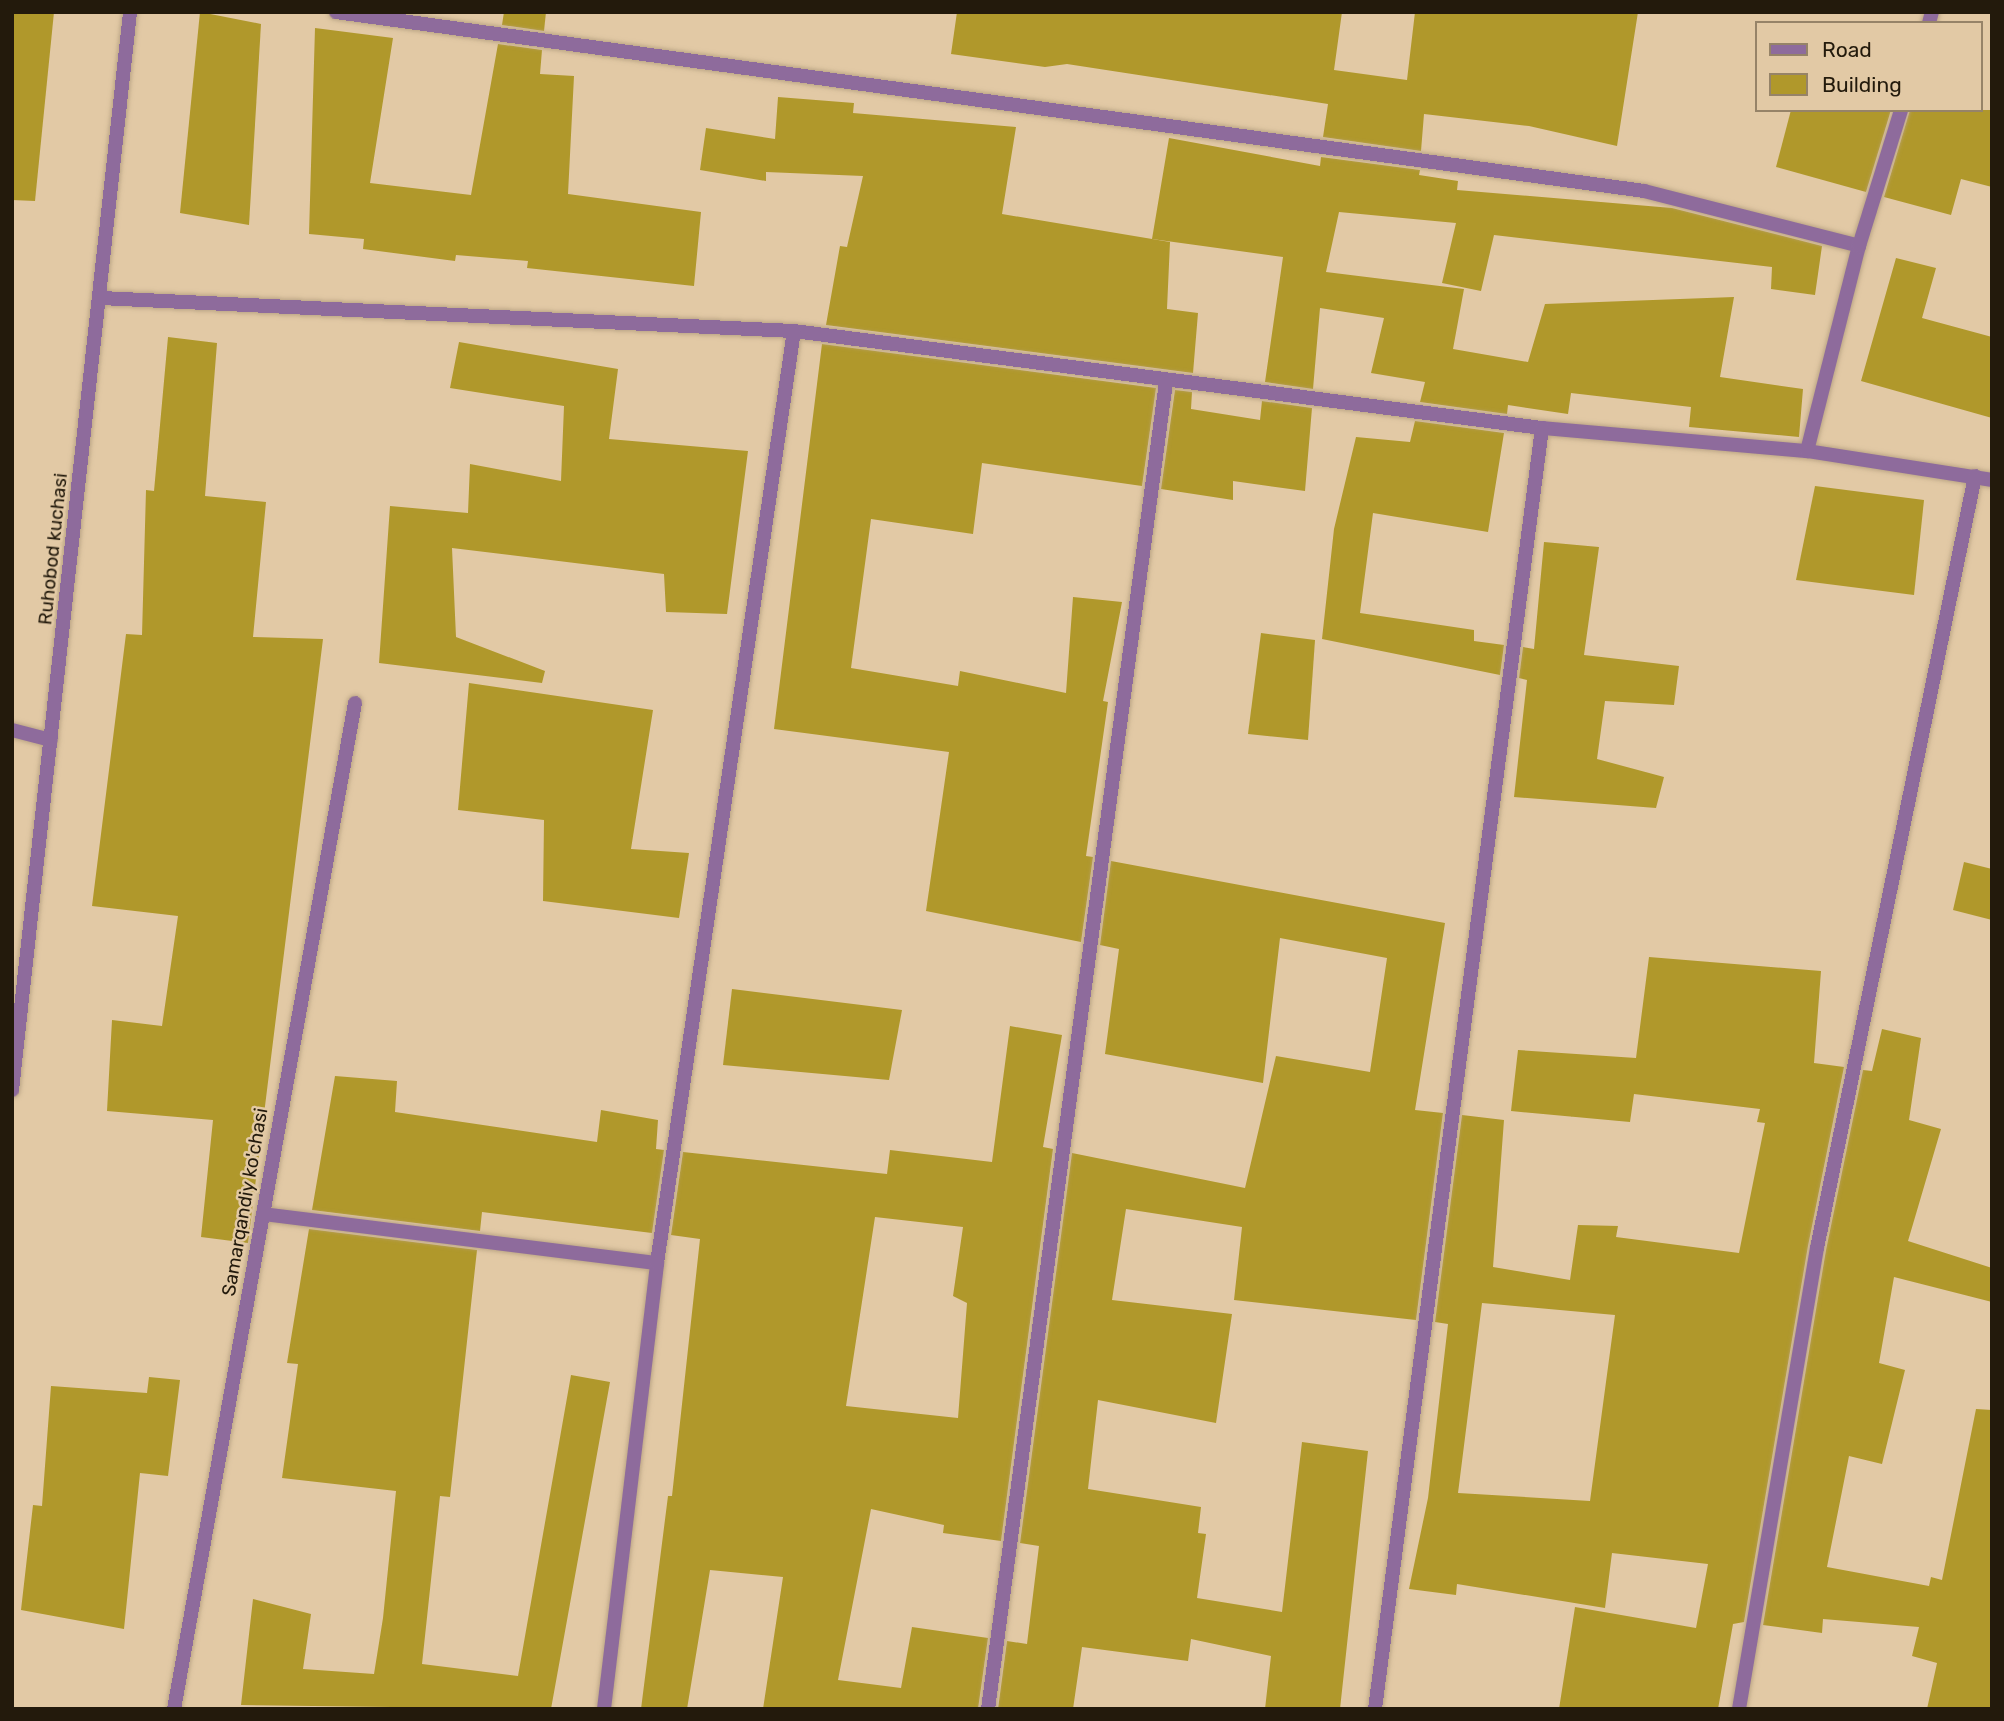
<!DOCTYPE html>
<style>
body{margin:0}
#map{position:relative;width:2004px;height:1721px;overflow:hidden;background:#e2c9a5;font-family:Rubik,sans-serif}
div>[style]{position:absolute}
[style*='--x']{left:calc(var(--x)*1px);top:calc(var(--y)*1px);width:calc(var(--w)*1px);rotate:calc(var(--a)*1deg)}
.building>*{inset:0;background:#b0982b}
.roads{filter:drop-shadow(0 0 2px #bca686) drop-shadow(0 0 2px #bca686)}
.service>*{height:14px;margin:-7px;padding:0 7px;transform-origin:7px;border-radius:7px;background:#8e6b9c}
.minor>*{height:14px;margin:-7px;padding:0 7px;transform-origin:7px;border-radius:7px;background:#8e6b9c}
.tertiary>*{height:14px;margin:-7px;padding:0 7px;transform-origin:7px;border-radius:7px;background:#8e6b9c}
span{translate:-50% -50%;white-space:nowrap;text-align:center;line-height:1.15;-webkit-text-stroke:5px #e2c9a5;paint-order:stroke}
.street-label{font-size:19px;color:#231a0c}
.frame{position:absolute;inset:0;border:14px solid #231a0c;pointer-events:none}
.legend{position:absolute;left:1755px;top:21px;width:228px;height:91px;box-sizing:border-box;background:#e2c9a5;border:2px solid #968368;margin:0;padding:9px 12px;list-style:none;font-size:21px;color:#231a0c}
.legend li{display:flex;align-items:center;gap:14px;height:35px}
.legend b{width:35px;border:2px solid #968368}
</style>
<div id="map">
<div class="building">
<i style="clip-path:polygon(12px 12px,54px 12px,35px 201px,12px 200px)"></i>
<i style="clip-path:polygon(200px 12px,261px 24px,249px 225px,180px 213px)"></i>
<i style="clip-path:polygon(504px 12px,546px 12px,544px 31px,502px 25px)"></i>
<i style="clip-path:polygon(957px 12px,1342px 12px,1334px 70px,1407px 80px,1415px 12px,1638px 12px,1617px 146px,1529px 126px,1424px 114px,1421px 151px,1323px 137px,1328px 104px,1067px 64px,1045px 67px,951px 54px)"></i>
<i style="clip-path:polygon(315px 28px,393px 38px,370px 183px,471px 195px,498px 44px,542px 50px,540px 74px,574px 76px,568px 194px,701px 212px,694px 286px,527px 268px,528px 261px,456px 255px,455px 261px,363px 249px,364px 239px,309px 234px)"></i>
<i style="clip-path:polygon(778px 97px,854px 103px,853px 113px,1016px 127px,1002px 214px,1170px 242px,1167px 309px,1198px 313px,1193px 373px,826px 325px,840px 246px,847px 247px,863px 176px,766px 172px,766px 181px,700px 170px,706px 128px,775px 139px)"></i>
<i style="clip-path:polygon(1791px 110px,1891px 110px,1866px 192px,1776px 167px)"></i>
<i style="clip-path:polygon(1910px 110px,1992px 110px,1992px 187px,1961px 179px,1951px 215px,1884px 197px)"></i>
<i style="clip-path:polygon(1169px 138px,1320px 166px,1321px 157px,1420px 170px,1419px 175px,1458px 181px,1457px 190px,1672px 208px,1822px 246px,1815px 295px,1771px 289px,1772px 267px,1494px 235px,1481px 291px,1442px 283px,1456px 223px,1339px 212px,1326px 272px,1464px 289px,1453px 349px,1528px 362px,1545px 304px,1734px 297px,1720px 377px,1803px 389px,1799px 437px,1689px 427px,1691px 407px,1571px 393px,1568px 414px,1508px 405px,1507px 414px,1420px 402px,1425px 382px,1371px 373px,1384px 318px,1320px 308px,1313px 389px,1265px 382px,1283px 257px,1152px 239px)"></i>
<i style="clip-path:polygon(1896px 258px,1936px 268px,1922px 318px,1992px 337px,1992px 418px,1861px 381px)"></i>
<i style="clip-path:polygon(168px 337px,217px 343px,205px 496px,266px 502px,253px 637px,323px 639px,248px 1243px,201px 1237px,213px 1120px,107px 1111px,112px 1020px,162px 1026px,178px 916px,92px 906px,126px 634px,142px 635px,146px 490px,154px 491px)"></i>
<i style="clip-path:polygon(459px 342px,618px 369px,609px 439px,748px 451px,727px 614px,666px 612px,664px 574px,452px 548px,456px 637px,545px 671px,542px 683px,379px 663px,390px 506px,468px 513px,470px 464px,561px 481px,564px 406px,450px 388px)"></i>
<i style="clip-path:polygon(822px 344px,1156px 388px,1142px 486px,982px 463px,973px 534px,871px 519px,851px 668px,958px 686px,960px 671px,1066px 693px,1073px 597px,1122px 602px,1103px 701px,1108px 702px,1086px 856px,1093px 857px,1081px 942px,926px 911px,949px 752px,774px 729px)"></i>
<i style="clip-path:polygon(1175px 390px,1192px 392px,1191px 409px,1260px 420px,1262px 401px,1312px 408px,1305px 491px,1233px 481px,1233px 500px,1161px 489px)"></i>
<i style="clip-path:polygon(1415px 421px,1504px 433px,1488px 532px,1373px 513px,1360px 613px,1474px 630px,1474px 641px,1504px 645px,1500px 675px,1322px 639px,1334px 529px,1356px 437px,1410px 442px)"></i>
<i style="clip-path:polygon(1815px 486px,1924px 500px,1914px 595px,1796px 580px)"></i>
<i style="clip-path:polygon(1544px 542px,1599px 547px,1584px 655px,1679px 666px,1674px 705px,1605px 701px,1597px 759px,1664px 777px,1656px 808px,1514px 797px,1527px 680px,1519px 678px,1523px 647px,1534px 649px)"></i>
<i style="clip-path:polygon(1261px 633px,1315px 640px,1308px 740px,1248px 734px)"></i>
<i style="clip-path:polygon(469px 683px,653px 710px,631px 849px,689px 853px,679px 918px,543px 901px,544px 820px,458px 810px)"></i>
<i style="clip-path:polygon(1111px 861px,1445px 923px,1415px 1110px,1443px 1113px,1416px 1320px,1234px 1300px,1242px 1227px,1126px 1209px,1112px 1300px,1232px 1314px,1216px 1423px,1098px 1400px,1088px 1489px,1201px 1507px,1198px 1533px,1206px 1534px,1197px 1598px,1282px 1612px,1302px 1442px,1368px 1451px,1340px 1709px,1265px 1709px,1271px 1656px,1191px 1639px,1188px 1661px,1082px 1647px,1073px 1709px,998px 1709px,1007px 1641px,1027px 1644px,1039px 1546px,1020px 1543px,1072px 1153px,1245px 1188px,1276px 1056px,1370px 1072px,1387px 958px,1280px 938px,1263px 1083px,1105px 1054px,1119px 949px,1100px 945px)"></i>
<i style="clip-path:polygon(1964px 862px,1992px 869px,1992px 920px,1953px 910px)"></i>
<i style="clip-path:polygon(evenodd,1649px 957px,1821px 971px,1814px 1063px,1844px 1067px,1808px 1246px,1744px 1622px,1733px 1624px,1718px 1709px,1559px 1709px,1575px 1607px,1696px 1628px,1708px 1564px,1612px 1553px,1605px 1608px,1457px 1584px,1456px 1595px,1409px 1589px,1428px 1498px,1448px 1324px,1435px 1322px,1462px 1115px,1504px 1120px,1493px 1267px,1570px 1280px,1578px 1225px,1618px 1226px,1616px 1237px,1739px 1253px,1765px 1123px,1757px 1122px,1760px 1109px,1634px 1094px,1630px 1122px,1511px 1111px,1518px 1050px,1636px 1058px,1649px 957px,1482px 1303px,1615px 1315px,1590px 1501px,1458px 1493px,1482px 1303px)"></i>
<i style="clip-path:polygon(732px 989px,902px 1010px,889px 1080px,723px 1065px)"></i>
<i style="clip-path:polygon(evenodd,1010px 1026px,1062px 1035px,1043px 1147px,1053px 1149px,1001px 1541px,943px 1533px,944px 1525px,871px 1509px,838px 1680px,901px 1688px,912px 1627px,988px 1638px,978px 1709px,763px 1709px,783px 1577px,710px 1570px,687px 1709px,641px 1709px,668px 1496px,672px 1496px,700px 1239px,671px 1235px,683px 1152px,887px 1174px,890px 1150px,992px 1162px,1010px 1026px,875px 1217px,963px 1227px,953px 1296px,967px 1303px,958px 1418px,846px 1406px,875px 1217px)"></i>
<i style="clip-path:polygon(1882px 1029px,1921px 1038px,1909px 1120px,1941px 1129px,1908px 1241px,1992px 1268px,1992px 1302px,1894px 1277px,1879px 1363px,1905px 1370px,1882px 1464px,1849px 1456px,1827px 1567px,1929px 1586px,1931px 1577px,1942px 1580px,1976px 1409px,1992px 1410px,1992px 1709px,1927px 1709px,1937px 1663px,1912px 1656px,1919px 1627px,1823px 1619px,1822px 1633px,1763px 1625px,1826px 1250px,1863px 1070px,1872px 1071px)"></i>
<i style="clip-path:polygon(335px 1076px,397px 1081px,395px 1112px,597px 1142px,601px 1110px,658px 1120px,656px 1149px,664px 1150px,652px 1233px,482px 1212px,480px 1231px,312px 1210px)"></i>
<i style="clip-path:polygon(309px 1229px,477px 1250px,450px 1497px,440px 1496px,422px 1664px,518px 1676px,571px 1375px,610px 1382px,551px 1709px,241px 1705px,253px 1599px,311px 1614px,303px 1669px,374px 1674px,383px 1618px,396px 1491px,282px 1478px,298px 1364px,287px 1363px)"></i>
<i style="clip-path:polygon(149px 1377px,180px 1380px,168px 1476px,140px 1473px,124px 1629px,21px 1610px,33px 1505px,42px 1506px,51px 1386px,147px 1393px)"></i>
</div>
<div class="roads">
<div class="service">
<i style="--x:12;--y:730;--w:40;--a:14.4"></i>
</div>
<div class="minor">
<i style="--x:336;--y:12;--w:1320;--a:7.79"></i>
<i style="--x:1644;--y:191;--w:222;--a:14.3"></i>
<i style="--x:1929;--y:23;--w:11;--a:-75"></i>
<i style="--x:101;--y:298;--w:694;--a:2.73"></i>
<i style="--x:794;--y:331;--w:754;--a:7.39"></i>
<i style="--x:1542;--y:428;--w:266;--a:5"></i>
<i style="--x:1807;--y:451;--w:187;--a:8.9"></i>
<i style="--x:1807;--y:451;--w:211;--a:-75.8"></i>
<i style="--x:1859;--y:246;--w:142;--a:-72.8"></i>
<i style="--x:263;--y:1214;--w:397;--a:7.1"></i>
<i style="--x:174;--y:1709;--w:1022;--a:-79.8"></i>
<i style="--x:604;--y:1709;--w:449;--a:-83.2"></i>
<i style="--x:657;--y:1263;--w:942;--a:-81.64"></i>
<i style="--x:988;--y:1709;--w:1339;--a:-82.36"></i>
<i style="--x:1375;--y:1709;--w:1292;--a:-82.57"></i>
<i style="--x:1739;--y:1709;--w:468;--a:-80.4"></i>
<i style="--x:1817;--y:1248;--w:788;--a:-78.43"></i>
</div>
<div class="tertiary">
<i style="--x:12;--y:1090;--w:1084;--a:-83.75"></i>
</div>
</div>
<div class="street-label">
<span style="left:53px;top:549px;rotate:-84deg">Ruhobod kuchasi</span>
<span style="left:245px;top:1202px;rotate:-80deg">Samarqandiy ko'chasi</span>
</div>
<div class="frame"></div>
<ul class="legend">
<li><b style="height:9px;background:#8e6b9c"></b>Road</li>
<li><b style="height:19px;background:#b0982b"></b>Building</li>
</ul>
</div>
